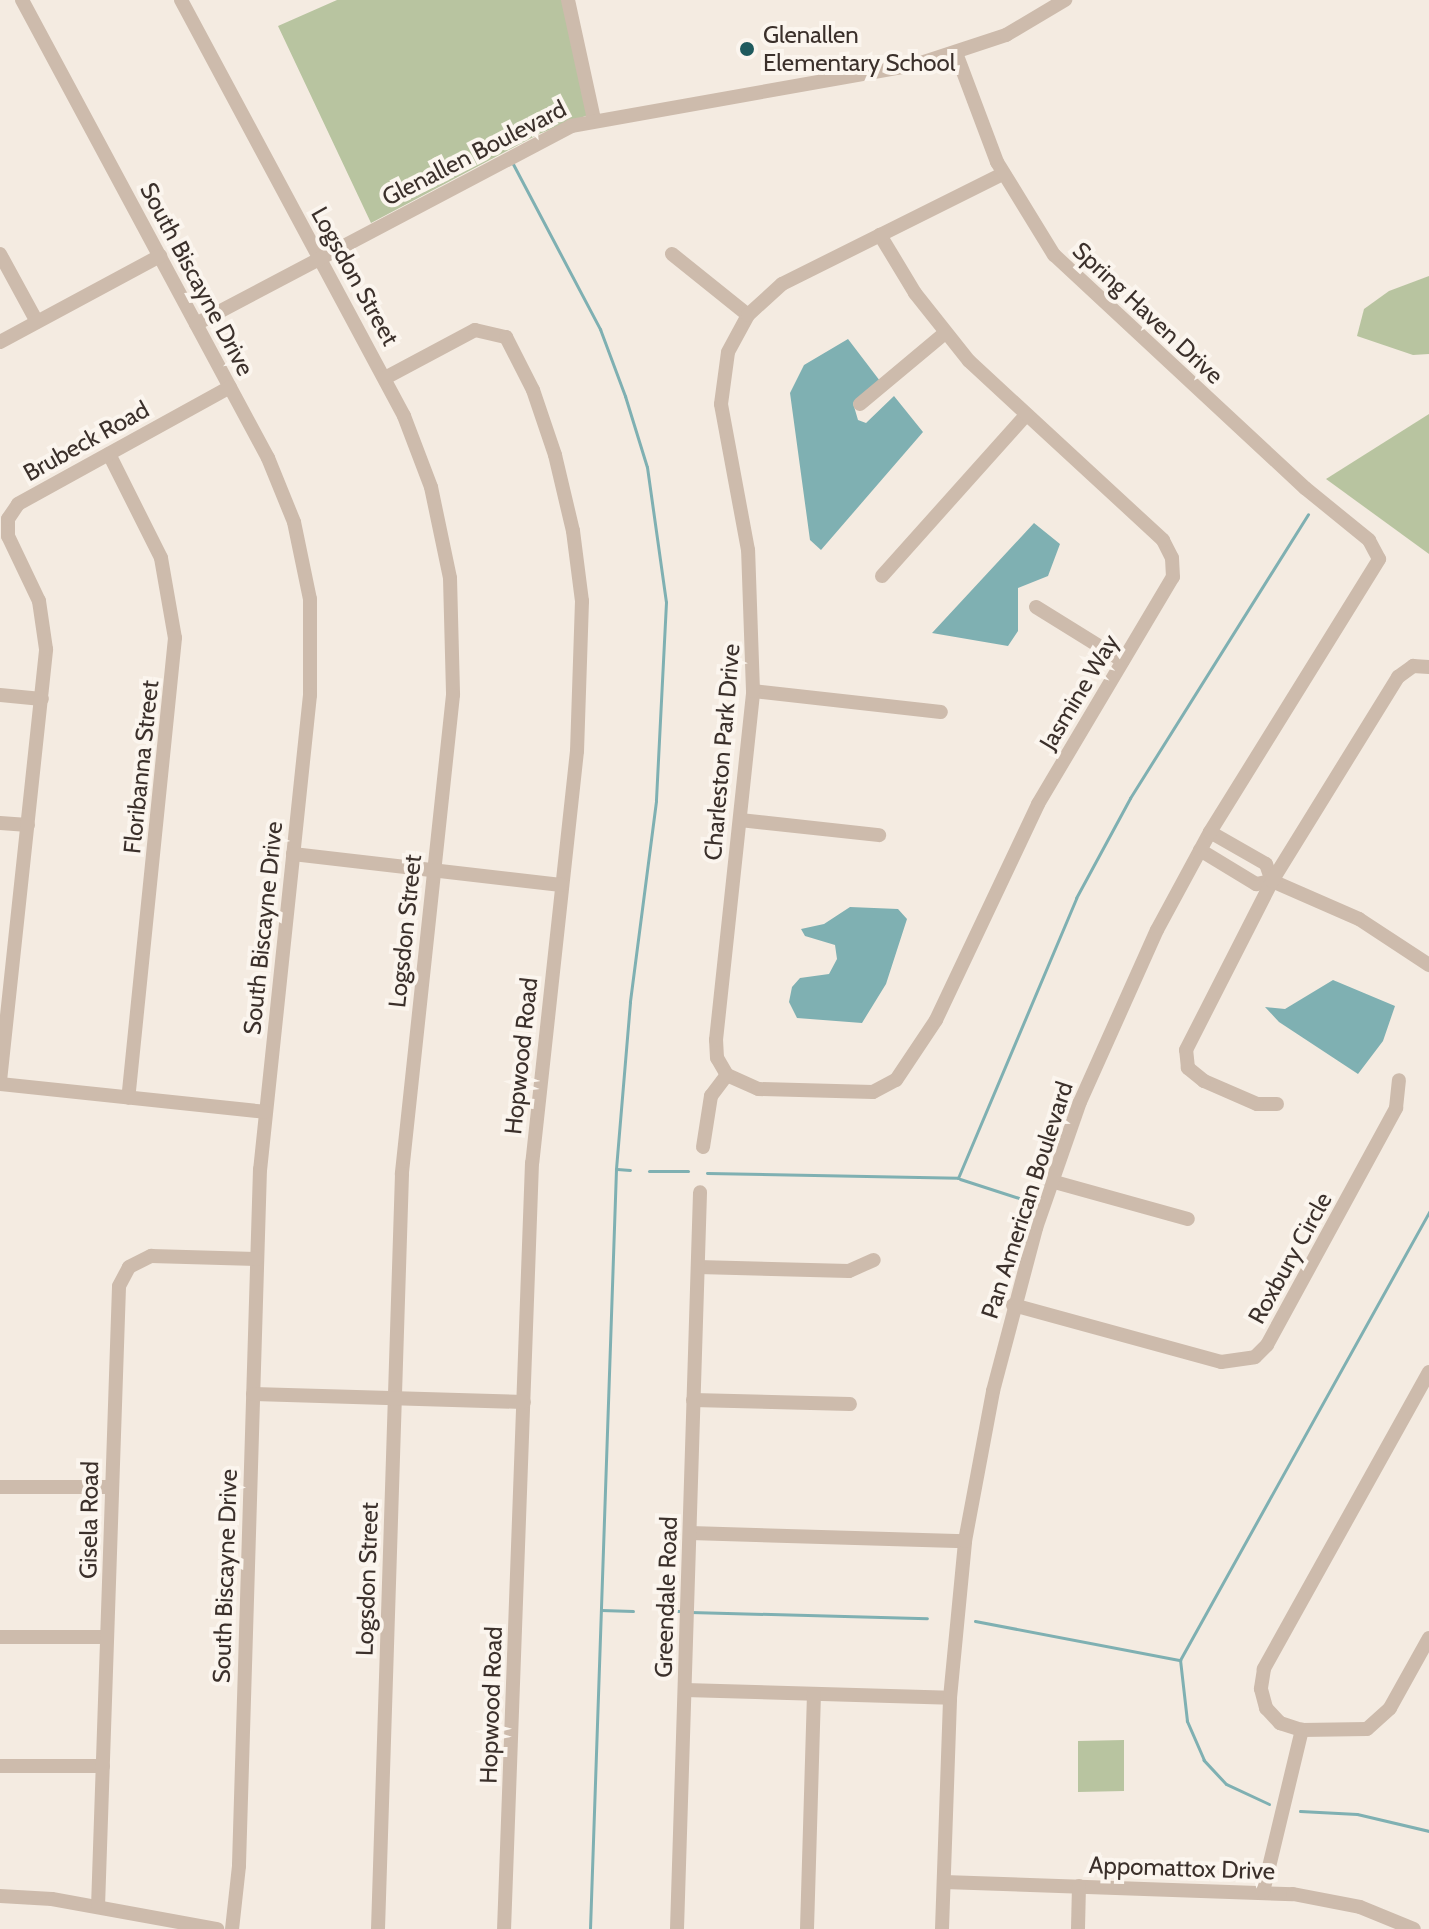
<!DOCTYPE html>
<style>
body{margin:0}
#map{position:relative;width:1429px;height:1929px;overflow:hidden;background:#f4ebe1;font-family:Cabin,sans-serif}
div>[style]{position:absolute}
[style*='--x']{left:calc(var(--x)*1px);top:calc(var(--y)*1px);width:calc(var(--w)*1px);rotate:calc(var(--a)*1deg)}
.green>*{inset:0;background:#b8c4a0}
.water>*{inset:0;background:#7fb0b2}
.stream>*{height:3px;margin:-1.5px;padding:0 1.5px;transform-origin:1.5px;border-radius:1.5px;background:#7fb0b2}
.minor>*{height:14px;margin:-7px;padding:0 7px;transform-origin:7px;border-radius:7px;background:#cdbbac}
.dots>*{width:22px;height:22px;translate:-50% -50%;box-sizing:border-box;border:4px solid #fbf5ee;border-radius:50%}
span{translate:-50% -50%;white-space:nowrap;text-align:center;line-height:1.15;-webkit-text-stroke:8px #fbf5ee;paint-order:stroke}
.poi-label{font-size:24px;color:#3b302b}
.left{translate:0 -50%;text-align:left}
.street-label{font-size:24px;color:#3b302b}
</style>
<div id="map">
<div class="green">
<i style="clip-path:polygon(337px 0,563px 0,588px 115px,539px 134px,371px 223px,278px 26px)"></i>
<i style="clip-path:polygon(1429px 276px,1429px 354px,1413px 355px,1357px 336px,1364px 309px,1389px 291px)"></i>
<i style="clip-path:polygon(1429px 414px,1429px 554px,1326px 479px)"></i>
<i style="clip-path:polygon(1124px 1740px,1124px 1791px,1078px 1792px,1078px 1741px)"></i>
</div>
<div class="water">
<i style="clip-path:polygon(848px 339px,880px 381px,853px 403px,858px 420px,866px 423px,894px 396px,923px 432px,821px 550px,810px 540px,790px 393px,804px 365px)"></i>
<i style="clip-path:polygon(1034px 523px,1060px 544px,1048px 576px,1018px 588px,1018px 631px,1008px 646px,932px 633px)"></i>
<i style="clip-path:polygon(850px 907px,898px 909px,907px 919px,886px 984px,862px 1023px,797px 1018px,789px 1002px,792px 987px,800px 978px,829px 974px,837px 959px,835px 945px,805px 936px,801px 929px,824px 924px)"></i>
<i style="clip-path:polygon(1333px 980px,1395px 1006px,1383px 1041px,1358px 1074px,1279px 1022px,1265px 1007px,1285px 1009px)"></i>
</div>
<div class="stream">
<i style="--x:513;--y:164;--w:187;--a:62.2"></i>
<i style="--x:600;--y:329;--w:72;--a:69.5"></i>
<i style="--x:625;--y:396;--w:74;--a:72.8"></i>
<i style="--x:647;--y:467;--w:136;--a:82"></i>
<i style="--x:666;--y:602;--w:199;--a:92.9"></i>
<i style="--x:656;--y:801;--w:203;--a:97.4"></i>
<i style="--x:630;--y:1002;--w:168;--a:94.8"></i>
<i style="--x:616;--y:1169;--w:760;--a:91.96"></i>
<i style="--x:617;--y:1169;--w:13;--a:4"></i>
<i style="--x:649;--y:1171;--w:39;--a:0"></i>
<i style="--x:707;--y:1173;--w:251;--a:1.1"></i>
<i style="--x:958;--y:1178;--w:304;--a:-67.1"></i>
<i style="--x:1076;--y:898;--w:114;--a:-61.6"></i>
<i style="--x:1130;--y:798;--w:335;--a:-57.9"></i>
<i style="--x:960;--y:1179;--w:68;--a:17.9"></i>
<i style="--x:601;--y:1610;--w:32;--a:2"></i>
<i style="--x:669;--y:1611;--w:14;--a:0"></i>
<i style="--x:690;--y:1612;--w:237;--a:1.5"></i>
<i style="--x:975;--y:1621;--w:209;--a:10.8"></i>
<i style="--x:1269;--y:1804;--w:47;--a:-155.1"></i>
<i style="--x:1226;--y:1784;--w:33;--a:-133"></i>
<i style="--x:1204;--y:1760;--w:43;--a:-113.6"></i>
<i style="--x:1187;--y:1721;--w:61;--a:-96.5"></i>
<i style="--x:1180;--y:1660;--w:513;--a:-60.93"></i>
<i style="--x:1300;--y:1811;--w:57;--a:3"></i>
<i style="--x:1357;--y:1814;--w:74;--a:13.3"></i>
</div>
<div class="minor">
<i style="--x:22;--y:0;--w:520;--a:61.76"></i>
<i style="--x:268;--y:458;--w:69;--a:67.9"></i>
<i style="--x:294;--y:522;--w:79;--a:78.3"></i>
<i style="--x:310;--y:599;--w:96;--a:90"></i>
<i style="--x:310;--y:695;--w:477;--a:96"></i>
<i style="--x:260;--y:1169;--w:697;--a:91.73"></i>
<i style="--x:239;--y:1866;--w:63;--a:96.3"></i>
<i style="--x:181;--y:0;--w:472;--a:61.8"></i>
<i style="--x:404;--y:416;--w:76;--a:69.2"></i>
<i style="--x:431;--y:487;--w:93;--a:78.2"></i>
<i style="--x:450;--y:578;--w:117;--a:88.5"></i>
<i style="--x:453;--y:695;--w:482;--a:96.1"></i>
<i style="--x:402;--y:1174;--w:755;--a:91.82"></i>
<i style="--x:568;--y:0;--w:122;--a:77.7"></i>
<i style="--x:0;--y:254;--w:77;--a:61.4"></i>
<i style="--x:672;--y:254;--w:97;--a:38.8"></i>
<i style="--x:196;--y:324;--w:424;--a:-27.8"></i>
<i style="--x:571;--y:126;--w:352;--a:-10.1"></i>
<i style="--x:918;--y:64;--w:93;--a:-18.2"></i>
<i style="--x:1006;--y:35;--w:69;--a:-30.7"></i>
<i style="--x:0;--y:342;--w:182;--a:-28.3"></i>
<i style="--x:385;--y:378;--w:102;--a:-28.1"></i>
<i style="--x:475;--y:330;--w:32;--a:13"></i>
<i style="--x:506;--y:337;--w:59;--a:63"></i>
<i style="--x:533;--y:390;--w:69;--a:71.3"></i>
<i style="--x:555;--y:455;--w:78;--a:76.7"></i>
<i style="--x:573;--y:531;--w:71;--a:82.7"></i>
<i style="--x:582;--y:601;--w:150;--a:91.9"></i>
<i style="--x:577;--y:751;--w:414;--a:96.2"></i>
<i style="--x:532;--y:1163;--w:767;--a:92.09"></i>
<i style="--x:860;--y:404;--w:111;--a:-39.9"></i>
<i style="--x:109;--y:454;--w:116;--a:63.4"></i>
<i style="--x:161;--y:558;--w:81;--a:80.1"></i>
<i style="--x:175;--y:638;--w:462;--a:95.8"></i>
<i style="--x:882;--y:576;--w:216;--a:-48.2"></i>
<i style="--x:1036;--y:607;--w:102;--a:31.8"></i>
<i style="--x:753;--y:691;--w:189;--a:6.4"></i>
<i style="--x:0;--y:695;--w:42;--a:5.4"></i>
<i style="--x:740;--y:820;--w:140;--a:6.2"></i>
<i style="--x:0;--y:823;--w:28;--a:4"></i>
<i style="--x:1210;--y:832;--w:64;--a:29.7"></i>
<i style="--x:1266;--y:864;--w:18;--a:71"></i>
<i style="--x:1200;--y:850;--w:66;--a:31.3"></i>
<i style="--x:1256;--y:884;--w:16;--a:-11"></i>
<i style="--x:1272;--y:881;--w:95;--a:23.6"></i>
<i style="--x:1359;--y:919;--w:84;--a:33.3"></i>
<i style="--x:293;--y:854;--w:270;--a:6.6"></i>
<i style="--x:727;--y:1075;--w:34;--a:24"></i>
<i style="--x:758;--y:1089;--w:115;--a:1.5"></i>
<i style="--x:873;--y:1092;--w:26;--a:-28"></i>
<i style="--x:896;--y:1080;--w:72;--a:-56.3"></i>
<i style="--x:936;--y:1020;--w:239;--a:-64.7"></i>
<i style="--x:1038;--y:804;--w:264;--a:-59.3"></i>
<i style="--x:1173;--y:577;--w:19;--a:-93"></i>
<i style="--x:1172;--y:558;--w:20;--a:-117"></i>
<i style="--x:1163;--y:540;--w:264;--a:-137.3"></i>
<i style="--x:969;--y:361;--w:87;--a:-128.5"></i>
<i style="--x:915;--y:293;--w:68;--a:-121.1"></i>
<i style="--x:0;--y:1081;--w:434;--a:-83.9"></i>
<i style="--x:46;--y:649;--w:49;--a:-98.3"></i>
<i style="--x:39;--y:601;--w:72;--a:-115.5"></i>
<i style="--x:8;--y:536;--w:17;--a:-90"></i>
<i style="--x:8;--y:519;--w:18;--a:-56"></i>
<i style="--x:18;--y:504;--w:242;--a:-28.9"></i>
<i style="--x:0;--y:1084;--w:266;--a:6"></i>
<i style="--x:1277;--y:1104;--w:20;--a:180"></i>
<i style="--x:1257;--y:1104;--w:58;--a:-156.5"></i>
<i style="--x:1204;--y:1081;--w:21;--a:-141"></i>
<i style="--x:1188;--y:1068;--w:18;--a:-96"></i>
<i style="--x:1186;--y:1050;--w:190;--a:-63"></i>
<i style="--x:1272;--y:881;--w:240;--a:-58.3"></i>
<i style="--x:1398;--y:677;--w:19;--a:-36"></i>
<i style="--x:1413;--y:666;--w:16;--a:4"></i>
<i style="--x:703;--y:1147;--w:52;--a:-81.1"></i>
<i style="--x:711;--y:1096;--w:26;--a:-53"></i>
<i style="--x:727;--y:1075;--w:20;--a:-120"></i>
<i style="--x:717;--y:1058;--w:18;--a:-93"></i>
<i style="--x:716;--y:1040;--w:351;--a:-83.9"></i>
<i style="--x:753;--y:691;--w:141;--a:-92"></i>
<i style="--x:748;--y:550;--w:148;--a:-100.5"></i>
<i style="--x:721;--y:404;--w:52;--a:-82.3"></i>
<i style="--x:728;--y:352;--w:42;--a:-61.6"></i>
<i style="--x:748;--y:315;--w:46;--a:-42.4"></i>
<i style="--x:782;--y:284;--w:247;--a:-26.5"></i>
<i style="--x:1051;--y:1181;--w:142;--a:15.5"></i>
<i style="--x:698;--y:1267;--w:151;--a:1.5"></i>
<i style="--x:849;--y:1271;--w:27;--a:-24"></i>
<i style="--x:1013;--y:1305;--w:216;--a:15.3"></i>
<i style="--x:1221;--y:1362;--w:34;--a:-8"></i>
<i style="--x:1255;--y:1357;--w:17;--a:-45"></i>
<i style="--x:1267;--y:1345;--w:270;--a:-61.4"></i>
<i style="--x:1396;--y:1108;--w:28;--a:-84"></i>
<i style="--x:1429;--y:1372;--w:340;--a:119.1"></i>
<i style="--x:1264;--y:1669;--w:20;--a:99"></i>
<i style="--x:1261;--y:1689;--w:20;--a:75"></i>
<i style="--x:1266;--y:1708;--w:21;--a:47"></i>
<i style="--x:1280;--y:1723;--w:23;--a:18"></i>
<i style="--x:1302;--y:1730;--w:65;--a:-0.9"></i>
<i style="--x:1367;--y:1729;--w:31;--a:-42"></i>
<i style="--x:1390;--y:1708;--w:80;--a:-60.9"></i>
<i style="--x:253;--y:1394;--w:271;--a:1.7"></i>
<i style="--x:693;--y:1400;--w:157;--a:1.5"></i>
<i style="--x:0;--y:1487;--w:112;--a:0"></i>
<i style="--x:690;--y:1533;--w:275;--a:1.7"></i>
<i style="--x:0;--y:1637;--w:107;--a:0"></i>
<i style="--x:685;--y:1690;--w:265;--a:1.7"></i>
<i style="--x:0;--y:1766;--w:103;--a:0"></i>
<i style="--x:944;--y:1882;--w:349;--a:2"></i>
<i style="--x:1293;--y:1894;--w:68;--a:11"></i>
<i style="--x:1360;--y:1907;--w:58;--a:22.2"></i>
<i style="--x:1263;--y:1892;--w:167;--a:-76.5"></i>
<i style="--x:0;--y:1896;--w:52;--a:3.3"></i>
<i style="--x:52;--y:1899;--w:168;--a:10.3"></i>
<i style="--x:98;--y:1907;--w:621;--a:-88.06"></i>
<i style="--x:119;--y:1286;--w:21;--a:-62"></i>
<i style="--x:129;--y:1267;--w:25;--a:-27"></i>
<i style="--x:151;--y:1256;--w:106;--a:1.6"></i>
<i style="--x:677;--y:1929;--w:737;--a:-88.21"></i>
<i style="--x:807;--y:1929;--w:235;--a:-88.3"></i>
<i style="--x:942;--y:1929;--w:231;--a:-88"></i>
<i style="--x:950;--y:1698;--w:158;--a:-84.5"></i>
<i style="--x:965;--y:1541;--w:153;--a:-79.4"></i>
<i style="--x:993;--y:1391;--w:169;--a:-75.2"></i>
<i style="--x:1036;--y:1228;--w:133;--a:-70.8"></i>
<i style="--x:1080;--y:1102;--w:188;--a:-65.9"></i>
<i style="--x:1157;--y:930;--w:111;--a:-61.6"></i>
<i style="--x:1210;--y:832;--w:321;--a:-58.2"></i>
<i style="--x:1379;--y:559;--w:21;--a:-118"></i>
<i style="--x:1369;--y:540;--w:82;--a:-140.9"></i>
<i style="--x:1305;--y:488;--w:342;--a:-137.1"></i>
<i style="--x:1054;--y:255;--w:109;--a:-121.5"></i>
<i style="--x:997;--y:162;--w:116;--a:-110.6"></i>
<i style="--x:1078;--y:1929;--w:43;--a:-88.7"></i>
</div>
<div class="dots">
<i style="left:747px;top:49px;background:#1f5a5e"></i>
</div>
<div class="poi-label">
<span class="left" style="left:763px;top:49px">Glenallen<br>Elementary School</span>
</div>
<div class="street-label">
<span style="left:474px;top:153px;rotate:-27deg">Glenallen Boulevard</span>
<span style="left:355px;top:276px;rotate:61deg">Logsdon Street</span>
<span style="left:197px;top:279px;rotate:62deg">South Biscayne Drive</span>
<span style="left:1148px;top:313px;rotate:43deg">Spring Haven Drive</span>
<span style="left:86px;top:441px;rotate:-29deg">Brubeck Road</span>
<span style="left:1079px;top:692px;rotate:-59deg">Jasmine Way</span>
<span style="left:722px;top:752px;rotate:-85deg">Charleston Park Drive</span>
<span style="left:141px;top:767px;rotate:-84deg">Floribanna Street</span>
<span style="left:263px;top:928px;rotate:-84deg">South Biscayne Drive</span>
<span style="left:405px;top:931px;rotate:-84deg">Logsdon Street</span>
<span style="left:521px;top:1056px;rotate:-84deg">Hopwood Road</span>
<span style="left:1027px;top:1200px;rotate:-72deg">Pan American Boulevard</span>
<span style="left:1290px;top:1258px;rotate:-61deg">Roxbury Circle</span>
<span style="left:89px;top:1520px;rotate:-89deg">Gisela Road</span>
<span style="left:225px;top:1576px;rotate:-88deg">South Biscayne Drive</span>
<span style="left:367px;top:1579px;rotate:-88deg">Logsdon Street</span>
<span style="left:666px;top:1597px;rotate:-88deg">Greendale Road</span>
<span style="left:491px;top:1705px;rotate:-88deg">Hopwood Road</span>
<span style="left:1182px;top:1868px;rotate:2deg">Appomattox Drive</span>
</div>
</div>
